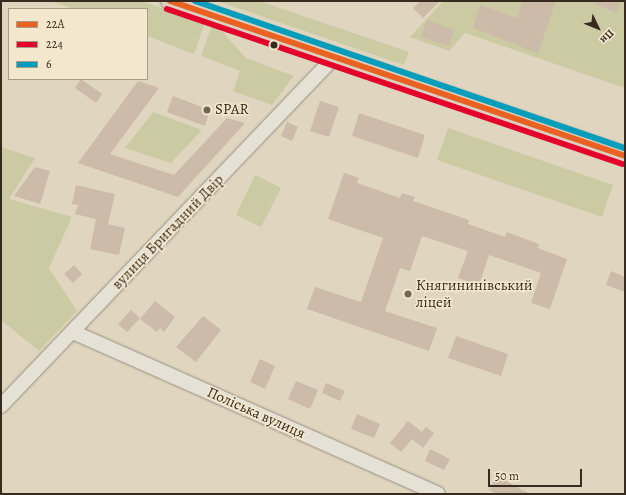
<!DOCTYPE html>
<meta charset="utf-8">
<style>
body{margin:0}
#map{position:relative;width:626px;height:495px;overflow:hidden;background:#e0d6bf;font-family:Alegreya,serif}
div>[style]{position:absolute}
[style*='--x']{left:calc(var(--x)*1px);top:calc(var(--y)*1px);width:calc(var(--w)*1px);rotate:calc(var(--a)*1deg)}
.green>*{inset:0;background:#cbcaa3}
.building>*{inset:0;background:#cbbba8}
.roads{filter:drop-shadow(0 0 1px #968f81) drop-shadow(0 0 1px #968f81)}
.minor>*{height:14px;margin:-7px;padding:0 7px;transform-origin:7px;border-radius:7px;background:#e6e1d5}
.major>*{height:18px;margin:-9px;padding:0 9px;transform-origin:9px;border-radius:9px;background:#d9d1c1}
.bus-1>*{height:6px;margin:-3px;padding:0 3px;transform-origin:3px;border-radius:3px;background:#e96222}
.bus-2>*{height:6px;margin:-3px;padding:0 3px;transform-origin:3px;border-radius:3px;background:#e4002b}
.bus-3>*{height:6px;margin:-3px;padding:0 3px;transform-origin:3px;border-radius:3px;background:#069cbc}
.dots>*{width:11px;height:11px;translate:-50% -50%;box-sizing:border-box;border:2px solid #f3e8cd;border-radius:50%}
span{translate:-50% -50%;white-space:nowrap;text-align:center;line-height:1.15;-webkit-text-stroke:3px #f3e8cd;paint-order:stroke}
.poi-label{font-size:15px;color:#372a1f}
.left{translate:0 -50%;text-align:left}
.street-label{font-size:15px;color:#372a1f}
.frame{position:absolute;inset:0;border:2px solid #372a1f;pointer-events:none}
.legend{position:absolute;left:8px;top:8px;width:140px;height:72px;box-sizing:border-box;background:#f3e8cd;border:1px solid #a89c87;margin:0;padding:5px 7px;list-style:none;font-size:12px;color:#372a1f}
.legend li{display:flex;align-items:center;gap:8px;height:20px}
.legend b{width:20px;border:1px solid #a89c87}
.north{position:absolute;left:578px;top:8px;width:40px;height:40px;-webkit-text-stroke:3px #f3e8cd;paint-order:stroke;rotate:133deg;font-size:11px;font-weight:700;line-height:16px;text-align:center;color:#372a1f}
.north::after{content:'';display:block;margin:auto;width:14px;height:18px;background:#372a1f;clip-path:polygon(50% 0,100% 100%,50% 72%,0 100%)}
.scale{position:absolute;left:488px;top:469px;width:94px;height:18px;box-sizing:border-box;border:2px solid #372a1f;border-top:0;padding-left:5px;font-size:12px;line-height:14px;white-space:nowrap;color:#372a1f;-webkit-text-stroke:3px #f3e8cd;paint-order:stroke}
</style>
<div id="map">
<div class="green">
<i style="clip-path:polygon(51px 1px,141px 1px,205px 23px,194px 54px,147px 36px,147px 9px,73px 9px)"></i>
<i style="clip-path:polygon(217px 1px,259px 1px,409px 52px,404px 65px)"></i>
<i style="clip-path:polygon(443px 1px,625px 1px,625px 88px,465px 33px,449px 51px,410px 37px)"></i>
<i style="clip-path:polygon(212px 25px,218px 27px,246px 58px,294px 76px,272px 105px,233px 91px,240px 71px,201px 56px)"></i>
<i style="clip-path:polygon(153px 112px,202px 130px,171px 163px,125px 148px)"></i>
<i style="clip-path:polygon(448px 128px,613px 185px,602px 217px,437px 160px)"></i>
<i style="clip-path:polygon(1px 147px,35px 158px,9px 199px,72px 217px,49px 268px,77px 311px,39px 351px,1px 320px)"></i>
<i style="clip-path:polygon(255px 175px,281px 188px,261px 227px,236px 215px)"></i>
</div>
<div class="building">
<i style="clip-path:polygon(420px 1px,440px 1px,423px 18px,413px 8px)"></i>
<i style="clip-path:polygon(522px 1px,556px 1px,538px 53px,473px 28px,480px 5px,517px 18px)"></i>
<i style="clip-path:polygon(588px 1px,621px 1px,617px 13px)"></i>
<i style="clip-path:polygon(427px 20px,454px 30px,449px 46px,421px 37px)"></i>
<i style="clip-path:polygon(81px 79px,102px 94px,96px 103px,75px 88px)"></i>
<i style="clip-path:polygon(138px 81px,159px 88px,110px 154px,174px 175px,227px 118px,245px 123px,178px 197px,78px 163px)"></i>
<i style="clip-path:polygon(173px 96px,210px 110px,205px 126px,167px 112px)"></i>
<i style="clip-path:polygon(320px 101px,339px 107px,329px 137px,310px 131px)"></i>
<i style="clip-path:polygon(359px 113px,425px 135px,418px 158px,352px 136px)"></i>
<i style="clip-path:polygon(287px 122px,298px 127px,292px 141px,281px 136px)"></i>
<i style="clip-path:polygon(35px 167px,50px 171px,40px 204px,14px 196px)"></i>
<i style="clip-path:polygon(344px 173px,359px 178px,357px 183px,400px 198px,402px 193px,415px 197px,413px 201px,469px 220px,468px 224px,505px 237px,507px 232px,539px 244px,538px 248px,567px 259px,550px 309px,531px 303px,541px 273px,489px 255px,479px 285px,458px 278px,468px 251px,422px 236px,410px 271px,400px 268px,385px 311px,437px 328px,429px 351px,307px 309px,315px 287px,361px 302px,383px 238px,328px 219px)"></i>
<i style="clip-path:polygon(76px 185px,115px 194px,108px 224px,125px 228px,119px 255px,90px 249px,96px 219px,75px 214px,78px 205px,72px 204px)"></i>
<i style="clip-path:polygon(74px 265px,82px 274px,73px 283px,64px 274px)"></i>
<i style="clip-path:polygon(611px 271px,625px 277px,625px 292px,606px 285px)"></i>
<i style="clip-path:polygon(155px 301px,175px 317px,164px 332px,160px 328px,157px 332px,140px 319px)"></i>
<i style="clip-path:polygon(131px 310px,140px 318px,127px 332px,118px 324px)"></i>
<i style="clip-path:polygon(203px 316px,221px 330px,196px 362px,176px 347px)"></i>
<i style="clip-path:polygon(456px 336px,508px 354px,501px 376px,448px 358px)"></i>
<i style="clip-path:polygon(260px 359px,275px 366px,265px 389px,250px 382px)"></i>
<i style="clip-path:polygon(296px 381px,318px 390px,310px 409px,288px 399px)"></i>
<i style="clip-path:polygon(326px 383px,345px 391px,340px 401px,322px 393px)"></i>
<i style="clip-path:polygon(357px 414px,380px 424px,374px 438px,351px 429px)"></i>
<i style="clip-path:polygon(408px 421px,422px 432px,426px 427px,434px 433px,423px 448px,412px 439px,401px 452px,390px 443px)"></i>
<i style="clip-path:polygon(430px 449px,450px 459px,444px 470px,425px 461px)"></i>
<i style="clip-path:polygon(497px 476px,530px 494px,497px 494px,489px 490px)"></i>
</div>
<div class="roads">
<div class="minor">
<i style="--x:73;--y:332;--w:399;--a:23.9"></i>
<i style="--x:1;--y:406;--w:482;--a:-46.3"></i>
</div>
<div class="major">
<i style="--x:170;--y:1;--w:481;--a:18.8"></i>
</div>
</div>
<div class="bus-1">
<i style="--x:170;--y:1;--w:481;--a:18.8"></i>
</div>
<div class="bus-2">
<i style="--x:167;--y:9;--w:481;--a:18.8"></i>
</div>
<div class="bus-3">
<i style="--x:195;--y:1;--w:454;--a:18.9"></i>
</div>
<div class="dots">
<i style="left:274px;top:45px;background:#372a1f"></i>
<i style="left:207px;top:110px;background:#726657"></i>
<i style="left:408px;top:294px;background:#726657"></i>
</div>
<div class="poi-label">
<span class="left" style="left:215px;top:110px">SPAR</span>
<span class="left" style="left:416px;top:294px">Княгининівський<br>ліцей</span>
</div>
<div class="street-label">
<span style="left:168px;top:232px;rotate:-46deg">вулиця Бригадний Двір</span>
<span style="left:256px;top:413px;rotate:24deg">Поліська вулиця</span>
</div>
<div class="frame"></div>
<ul class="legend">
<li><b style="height:5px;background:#e96222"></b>22А</li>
<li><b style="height:5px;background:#e4002b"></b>224</li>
<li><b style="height:5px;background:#069cbc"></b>6</li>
</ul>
<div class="north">Пн</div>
<div class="scale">50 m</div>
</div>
